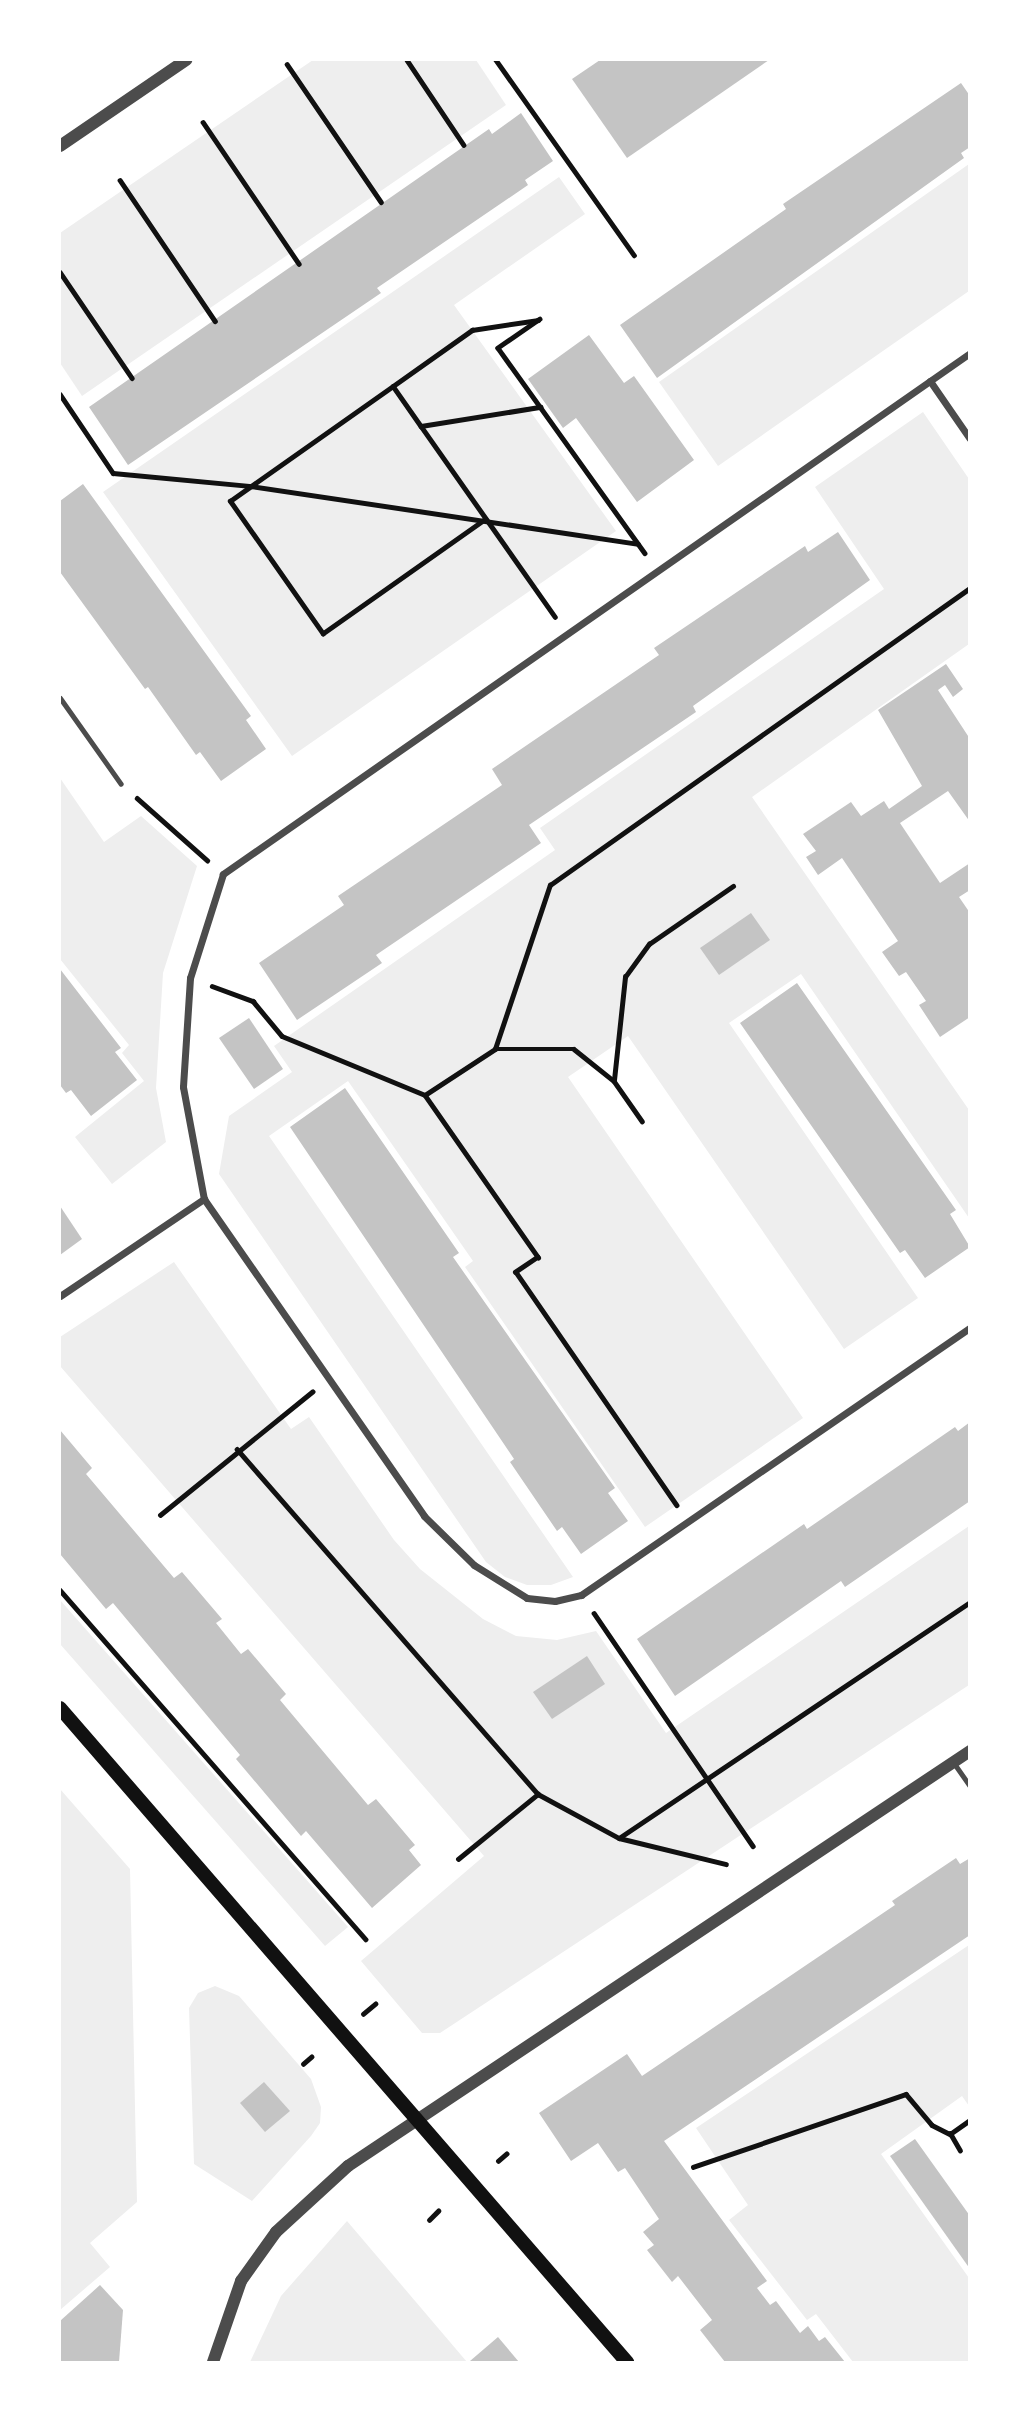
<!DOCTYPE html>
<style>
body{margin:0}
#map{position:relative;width:1029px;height:2422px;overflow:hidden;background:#fff;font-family:Montserrat,sans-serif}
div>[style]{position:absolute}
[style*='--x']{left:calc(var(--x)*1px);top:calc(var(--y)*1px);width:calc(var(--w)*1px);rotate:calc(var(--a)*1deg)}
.green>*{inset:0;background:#eee}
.building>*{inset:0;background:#c4c4c4}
.path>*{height:4.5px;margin:-2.25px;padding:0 2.25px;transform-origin:2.25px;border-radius:2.25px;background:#111}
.service>*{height:5px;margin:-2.5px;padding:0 2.5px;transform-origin:2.5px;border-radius:2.5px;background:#4c4c4c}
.minor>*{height:7px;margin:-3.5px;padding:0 3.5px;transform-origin:3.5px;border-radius:3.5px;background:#4c4c4c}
.tertiary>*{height:12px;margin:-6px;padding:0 6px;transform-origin:6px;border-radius:6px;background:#4c4c4c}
.secondary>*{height:14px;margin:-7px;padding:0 7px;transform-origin:7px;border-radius:7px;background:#111}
span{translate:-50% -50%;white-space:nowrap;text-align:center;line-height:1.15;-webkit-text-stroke:5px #fff;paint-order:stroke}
.frame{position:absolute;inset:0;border:61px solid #fff;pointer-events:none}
</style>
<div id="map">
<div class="green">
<i style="clip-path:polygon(313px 60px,476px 60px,506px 105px,82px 396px,60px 363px,60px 233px)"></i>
<i style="clip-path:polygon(969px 164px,969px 291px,718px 466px,659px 382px)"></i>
<i style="clip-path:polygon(559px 177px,585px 214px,454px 305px,616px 531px,292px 756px,103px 492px)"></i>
<i style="clip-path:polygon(923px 412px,969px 479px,969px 644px,752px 797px,969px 1110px,969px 1218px,801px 974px,729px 1023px,918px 1298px,844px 1349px,628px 1036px,568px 1077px,803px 1418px,645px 1527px,465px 1267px,473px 1261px,348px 1081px,269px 1136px,573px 1577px,551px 1585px,527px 1585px,505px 1577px,486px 1562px,219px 1174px,229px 1116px,292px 1072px,274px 1046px,555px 850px,540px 828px,884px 589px,815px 487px)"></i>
<i style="clip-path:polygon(60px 778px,104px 842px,141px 816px,197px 866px,163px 973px,156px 1088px,166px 1142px,112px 1184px,75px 1137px,144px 1081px,122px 1053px,129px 1045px,60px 959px)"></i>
<i style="clip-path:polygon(174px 1262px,291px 1429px,309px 1417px,394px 1540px,420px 1569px,483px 1619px,516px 1636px,557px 1640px,596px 1631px,666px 1733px,969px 1526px,969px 1685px,440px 2033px,422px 2033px,361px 1961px,484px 1856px,60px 1366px,60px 1337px)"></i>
<i style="clip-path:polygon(60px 1600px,348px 1927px,325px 1946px,60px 1644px)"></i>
<i style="clip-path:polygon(60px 1789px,130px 1869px,137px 2202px,90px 2243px,110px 2267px,60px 2310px)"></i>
<i style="clip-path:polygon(969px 1945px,969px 2106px,962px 2096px,881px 2154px,969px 2278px,969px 2362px,853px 2362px,816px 2314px,807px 2320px,729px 2220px,748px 2205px,696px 2128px)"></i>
<i style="clip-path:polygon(215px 1986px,239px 1996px,311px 2079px,321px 2107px,320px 2123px,311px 2136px,252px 2201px,194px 2164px,189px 2008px,198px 1993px)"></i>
<i style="clip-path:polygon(347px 2221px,467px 2362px,250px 2362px,281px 2296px)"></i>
</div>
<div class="building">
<i style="clip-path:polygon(600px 60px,769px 60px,627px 158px,572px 79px)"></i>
<i style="clip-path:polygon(961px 83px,970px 96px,970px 147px,961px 153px,964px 158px,657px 378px,620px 325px,786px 209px,783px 204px)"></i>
<i style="clip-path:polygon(521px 113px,553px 161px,525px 180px,528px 185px,377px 288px,381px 293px,128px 465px,89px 407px,489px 129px,492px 134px)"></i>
<i style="clip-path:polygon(589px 335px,624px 383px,634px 376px,694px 460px,637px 502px,576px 418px,563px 428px,528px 379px)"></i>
<i style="clip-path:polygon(83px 484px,251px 716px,246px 720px,266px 749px,221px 781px,200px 752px,196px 755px,148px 687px,145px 689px,60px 572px,60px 501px)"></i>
<i style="clip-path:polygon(838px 532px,870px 580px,693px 706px,696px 712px,529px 825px,541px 843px,376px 955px,382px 963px,297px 1020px,259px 963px,344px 905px,338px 896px,502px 785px,492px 769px,659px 655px,654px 648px,805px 546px,808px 552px)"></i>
<i style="clip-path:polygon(946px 664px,963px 689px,953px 697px,945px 685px,938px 690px,970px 739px,970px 822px,948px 791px,900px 823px,940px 883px,970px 863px,970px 890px,959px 897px,970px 913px,970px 1017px,940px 1037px,919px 1005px,926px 1001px,906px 972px,899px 976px,882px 952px,898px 941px,842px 858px,818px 875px,806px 857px,816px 851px,803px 834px,851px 802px,861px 816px,884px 801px,889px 809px,922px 786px,878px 710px)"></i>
<i style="clip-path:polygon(751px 913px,770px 940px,719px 975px,700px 948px)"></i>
<i style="clip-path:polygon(60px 969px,121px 1048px,115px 1052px,137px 1080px,91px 1116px,71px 1090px,66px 1093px,60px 1085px)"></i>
<i style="clip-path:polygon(797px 983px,956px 1210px,950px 1214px,970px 1247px,925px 1278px,905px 1250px,900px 1253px,740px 1023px)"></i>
<i style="clip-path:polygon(249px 1018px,283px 1069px,254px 1089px,219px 1038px)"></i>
<i style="clip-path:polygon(345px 1088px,459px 1253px,453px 1257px,615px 1488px,608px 1493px,628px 1521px,581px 1554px,562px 1527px,557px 1531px,510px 1462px,514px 1459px,290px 1127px)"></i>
<i style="clip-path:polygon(60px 1206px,82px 1239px,60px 1255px)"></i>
<i style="clip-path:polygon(970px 1422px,970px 1501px,845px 1587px,841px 1581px,675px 1696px,637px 1639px,804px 1524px,807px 1529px,955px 1427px,958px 1431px)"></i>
<i style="clip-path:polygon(60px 1430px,92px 1468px,86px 1474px,174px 1578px,182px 1572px,222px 1619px,216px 1623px,241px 1654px,248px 1649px,286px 1694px,280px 1700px,368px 1805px,376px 1799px,415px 1845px,409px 1850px,421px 1865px,372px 1908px,306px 1831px,301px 1836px,236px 1759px,240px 1755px,113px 1603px,106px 1609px,60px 1554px)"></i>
<i style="clip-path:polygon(587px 1656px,605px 1684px,552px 1719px,533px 1692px)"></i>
<i style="clip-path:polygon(956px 1858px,960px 1864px,970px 1858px,970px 1935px,664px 2141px,767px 2281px,757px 2288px,770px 2305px,776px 2301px,800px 2333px,808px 2326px,819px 2341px,825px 2337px,845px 2362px,725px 2362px,700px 2330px,712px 2320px,678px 2276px,672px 2282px,647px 2250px,654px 2245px,643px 2232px,659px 2219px,625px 2168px,618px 2172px,598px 2143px,571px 2161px,539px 2113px,627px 2054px,642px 2076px,895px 1905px,892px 1901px)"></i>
<i style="clip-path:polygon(264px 2082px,290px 2111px,265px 2132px,240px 2103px)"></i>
<i style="clip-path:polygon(915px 2139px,970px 2216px,970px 2269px,890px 2156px)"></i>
<i style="clip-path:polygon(100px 2285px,123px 2310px,119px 2362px,60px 2362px,60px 2321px)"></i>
<i style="clip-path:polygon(498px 2337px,519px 2362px,471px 2362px,470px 2361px)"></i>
</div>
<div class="path">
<i style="--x:407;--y:60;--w:102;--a:56.2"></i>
<i style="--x:496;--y:60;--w:239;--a:54.7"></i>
<i style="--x:287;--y:64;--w:167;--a:55.7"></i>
<i style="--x:203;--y:122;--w:171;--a:55.9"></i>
<i style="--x:120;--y:180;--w:170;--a:56"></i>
<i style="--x:60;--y:272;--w:128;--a:55.8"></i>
<i style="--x:540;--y:319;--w:51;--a:145.4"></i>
<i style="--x:498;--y:348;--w:252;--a:54.4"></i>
<i style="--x:393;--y:386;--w:97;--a:-35.3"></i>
<i style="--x:472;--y:330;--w:67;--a:-8.6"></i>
<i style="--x:60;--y:394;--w:95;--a:56.1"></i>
<i style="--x:113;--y:473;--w:139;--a:5.4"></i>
<i style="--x:251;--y:486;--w:391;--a:8.5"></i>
<i style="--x:421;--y:426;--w:121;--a:-9.1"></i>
<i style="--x:486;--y:519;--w:199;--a:144.8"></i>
<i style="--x:323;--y:634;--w:162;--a:-125"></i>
<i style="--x:230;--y:501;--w:199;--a:-35.2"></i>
<i style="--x:393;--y:386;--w:49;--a:55"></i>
<i style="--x:421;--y:426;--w:233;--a:54.9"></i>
<i style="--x:137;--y:798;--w:94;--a:41.5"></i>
<i style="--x:212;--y:986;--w:44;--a:20.1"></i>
<i style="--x:253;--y:1001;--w:45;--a:50.4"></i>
<i style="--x:282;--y:1036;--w:155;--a:22.4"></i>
<i style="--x:425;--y:1095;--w:84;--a:-33.3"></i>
<i style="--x:495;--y:1049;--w:79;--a:0"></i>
<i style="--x:574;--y:1049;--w:51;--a:38.7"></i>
<i style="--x:614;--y:1081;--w:49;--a:55"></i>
<i style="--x:495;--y:1049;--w:173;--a:-71.5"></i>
<i style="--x:550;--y:885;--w:514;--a:-35.27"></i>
<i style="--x:614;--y:1080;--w:104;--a:-83.9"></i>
<i style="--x:625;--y:977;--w:41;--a:-54"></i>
<i style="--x:649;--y:944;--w:102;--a:-34.6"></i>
<i style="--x:425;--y:1095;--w:198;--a:55.1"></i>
<i style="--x:538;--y:1257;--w:27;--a:146"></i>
<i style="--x:516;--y:1272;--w:283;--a:55.4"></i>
<i style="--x:237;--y:1449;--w:458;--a:48.9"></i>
<i style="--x:538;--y:1794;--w:92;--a:28.5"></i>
<i style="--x:619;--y:1838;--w:110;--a:13.7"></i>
<i style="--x:160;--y:1515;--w:196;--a:-39"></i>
<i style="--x:60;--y:1590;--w:464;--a:48.8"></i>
<i style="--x:594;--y:1613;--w:282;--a:55.7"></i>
<i style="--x:619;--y:1838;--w:423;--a:-33.9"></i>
<i style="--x:458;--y:1859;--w:103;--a:-39.1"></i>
<i style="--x:363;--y:2014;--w:16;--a:-40"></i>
<i style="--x:303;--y:2064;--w:11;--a:-41"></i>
<i style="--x:960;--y:2151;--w:20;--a:-120"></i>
<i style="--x:950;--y:2134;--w:24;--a:-35"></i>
<i style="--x:498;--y:2161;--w:11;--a:-41"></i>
<i style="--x:693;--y:2167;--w:225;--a:-18.9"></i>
<i style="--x:906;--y:2094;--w:40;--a:50"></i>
<i style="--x:932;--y:2125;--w:20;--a:27"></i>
<i style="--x:429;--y:2220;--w:13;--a:-45"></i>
</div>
<div class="service">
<i style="--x:60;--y:698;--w:105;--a:54.7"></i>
<i style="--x:953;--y:1762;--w:29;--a:55"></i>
</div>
<div class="minor">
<i style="--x:970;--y:353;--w:911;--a:145.11"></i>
<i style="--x:223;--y:874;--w:109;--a:107.6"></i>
<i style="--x:190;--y:978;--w:109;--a:93.7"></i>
<i style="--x:183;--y:1087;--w:114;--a:79.4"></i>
<i style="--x:204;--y:1199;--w:386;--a:55.2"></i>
<i style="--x:424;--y:1516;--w:70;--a:44.4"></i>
<i style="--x:474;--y:1565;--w:62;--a:31.9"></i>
<i style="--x:527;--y:1598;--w:28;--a:6"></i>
<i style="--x:555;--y:1601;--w:27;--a:-13"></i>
<i style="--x:581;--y:1595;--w:472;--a:-34.5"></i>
<i style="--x:930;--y:381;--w:70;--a:55.4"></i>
<i style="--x:60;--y:1296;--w:174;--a:-34"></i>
</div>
<div class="tertiary">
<i style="--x:60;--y:146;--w:153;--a:-34.3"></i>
<i style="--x:213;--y:2362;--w:86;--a:-70.9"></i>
<i style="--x:241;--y:2281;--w:60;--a:-54.5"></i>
<i style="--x:276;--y:2232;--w:98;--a:-42.5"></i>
<i style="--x:348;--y:2166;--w:748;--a:-33.71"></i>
</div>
<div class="secondary">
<i style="--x:60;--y:1708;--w:866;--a:49.08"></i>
</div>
<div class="frame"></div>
</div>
